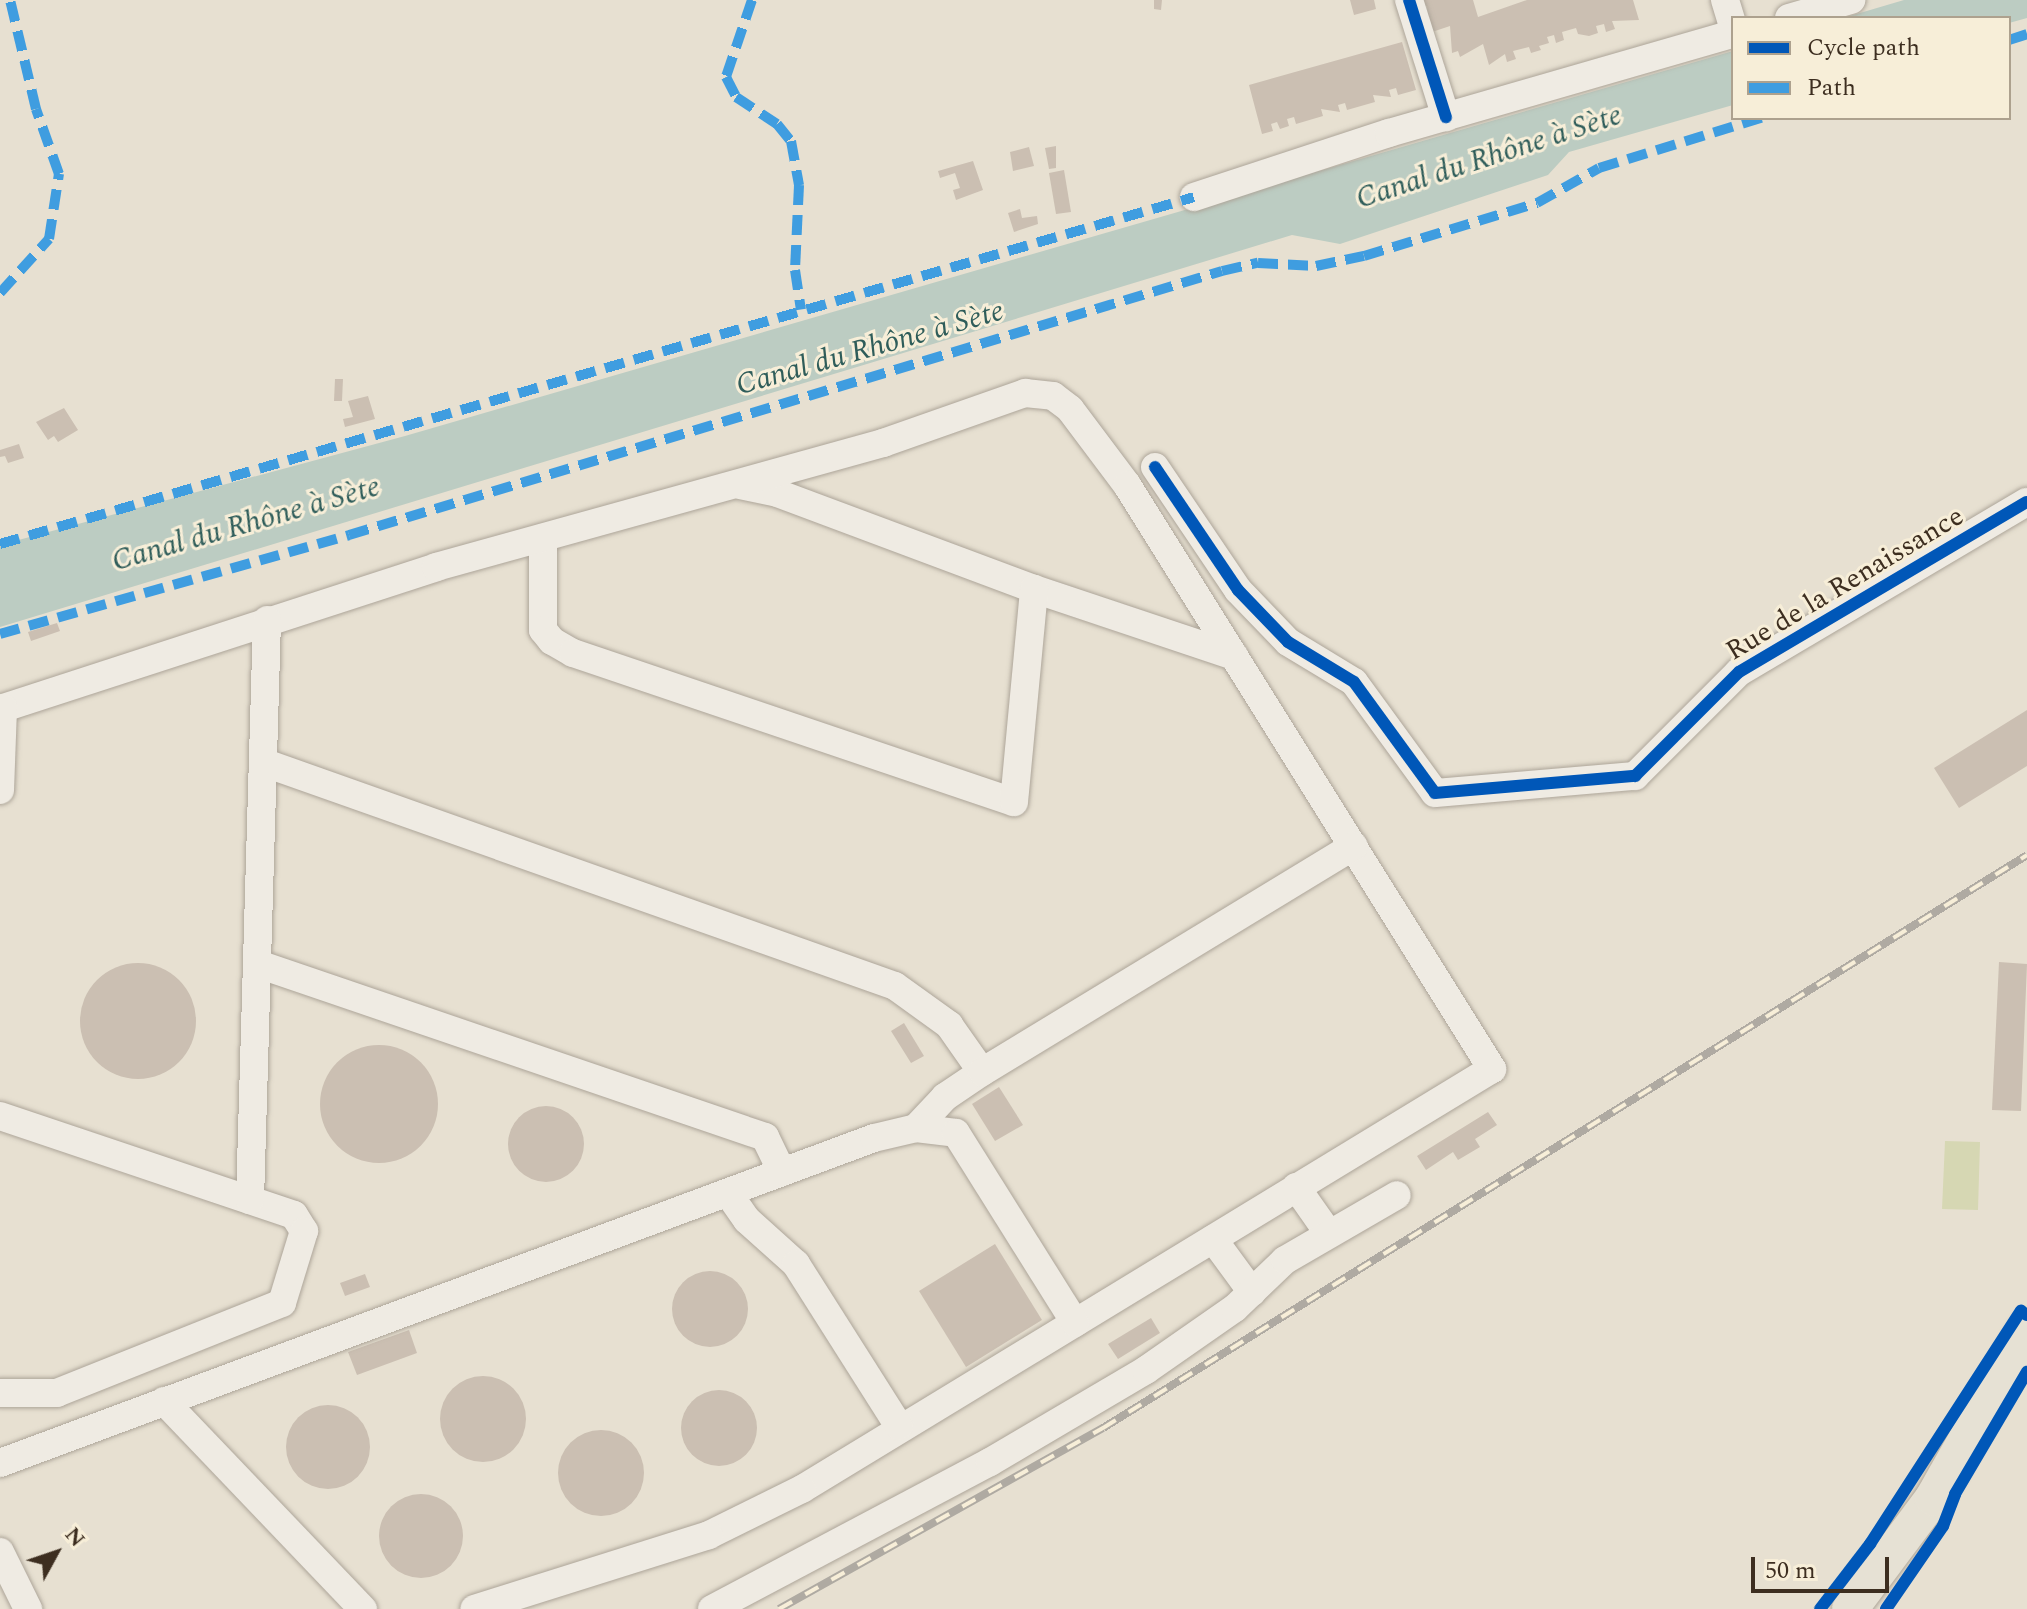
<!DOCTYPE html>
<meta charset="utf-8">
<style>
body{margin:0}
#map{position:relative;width:2027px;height:1609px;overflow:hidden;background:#e7e0d1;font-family:Spectral,serif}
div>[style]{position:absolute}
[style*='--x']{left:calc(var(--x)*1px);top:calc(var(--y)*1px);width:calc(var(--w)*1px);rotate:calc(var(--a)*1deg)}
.green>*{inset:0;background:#d6d7b3}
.water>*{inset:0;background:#bcccc2}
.building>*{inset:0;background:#cbbfb2}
.round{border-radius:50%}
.roads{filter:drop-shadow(0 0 2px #ada599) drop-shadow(0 0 2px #ada599)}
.minor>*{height:28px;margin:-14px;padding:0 14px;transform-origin:14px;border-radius:14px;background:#efebe3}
.major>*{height:36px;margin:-18px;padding:0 18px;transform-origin:18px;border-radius:18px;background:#e6e1d4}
.rail>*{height:8px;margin-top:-4px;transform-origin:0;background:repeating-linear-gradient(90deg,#f7eed8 0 15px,#afaaa2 0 30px);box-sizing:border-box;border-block:2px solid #afaaa2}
.quiet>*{height:10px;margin-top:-5px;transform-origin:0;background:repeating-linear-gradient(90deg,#3f9de0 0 20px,transparent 0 30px)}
.cycleway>*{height:12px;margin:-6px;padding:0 6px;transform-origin:6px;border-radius:6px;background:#0057b8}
span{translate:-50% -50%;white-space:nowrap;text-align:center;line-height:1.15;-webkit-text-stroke:6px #f7eed8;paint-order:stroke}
.street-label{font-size:28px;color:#3d2e20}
.water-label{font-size:30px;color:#2f5d5a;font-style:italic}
.legend{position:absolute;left:1731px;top:16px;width:280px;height:104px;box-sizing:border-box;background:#f7eed8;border:2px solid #ada18e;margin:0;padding:10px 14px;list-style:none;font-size:24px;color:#3d2e20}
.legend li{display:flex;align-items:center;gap:16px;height:40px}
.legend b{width:40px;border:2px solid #ada18e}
.north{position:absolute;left:16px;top:1513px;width:80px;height:80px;-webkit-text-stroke:6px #f7eed8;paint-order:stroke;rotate:50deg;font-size:22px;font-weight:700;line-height:32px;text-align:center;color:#3d2e20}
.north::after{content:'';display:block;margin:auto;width:28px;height:36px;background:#3d2e20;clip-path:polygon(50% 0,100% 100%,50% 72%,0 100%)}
.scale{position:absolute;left:1751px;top:1557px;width:138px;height:36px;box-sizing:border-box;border:4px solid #3d2e20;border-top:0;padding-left:10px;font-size:24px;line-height:28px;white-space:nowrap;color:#3d2e20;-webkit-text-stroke:6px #f7eed8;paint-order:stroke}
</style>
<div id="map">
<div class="green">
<i style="clip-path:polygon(1945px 1141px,1980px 1142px,1978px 1210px,1942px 1209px)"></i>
</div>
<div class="water">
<i style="clip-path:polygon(1904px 0,2027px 0,2027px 18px,2009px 23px,2009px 18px,1843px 18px)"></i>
<i style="clip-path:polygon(1733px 51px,1733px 105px,1569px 152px,1548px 175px,1340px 244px,1292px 235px,0 627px,0 545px,405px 436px)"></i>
</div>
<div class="building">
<i style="clip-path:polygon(1154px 0,1162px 0,1161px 10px,1154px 9px)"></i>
<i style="clip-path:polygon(1350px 0,1374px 0,1376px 9px,1354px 15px)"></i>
<i style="clip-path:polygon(1417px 0,1473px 0,1478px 17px,1527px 0,1633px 0,1639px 20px,1612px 21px,1615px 29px,1606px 32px,1604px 24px,1596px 26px,1598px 33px,1589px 36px,1578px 34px,1576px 28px,1562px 32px,1564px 40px,1556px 43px,1554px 35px,1547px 37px,1549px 43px,1539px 46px,1541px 50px,1531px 53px,1529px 47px,1513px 51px,1516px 59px,1507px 62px,1505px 54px,1489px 65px,1483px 44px,1460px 57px,1458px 51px,1452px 53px,1450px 26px,1429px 33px,1427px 6px,1419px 9px)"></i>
<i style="clip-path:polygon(1402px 42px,1416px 90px,1398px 95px,1396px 88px,1389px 90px,1391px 97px,1373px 95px,1375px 102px,1347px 110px,1345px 103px,1338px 105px,1340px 112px,1321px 109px,1323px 116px,1296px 124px,1294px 117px,1287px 119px,1289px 126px,1280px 129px,1277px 122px,1271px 124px,1273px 131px,1262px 134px,1249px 85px)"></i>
<i style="clip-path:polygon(1056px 146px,1056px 168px,1049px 169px,1045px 148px)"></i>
<i style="clip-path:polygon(1029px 147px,1034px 166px,1013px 171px,1010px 152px)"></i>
<i style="clip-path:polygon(973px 161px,983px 190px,956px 200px,953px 190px,960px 188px,955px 173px,940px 178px,938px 171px)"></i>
<i style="clip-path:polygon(1064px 170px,1071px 212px,1056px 214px,1049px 173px)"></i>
<i style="clip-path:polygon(1020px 209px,1022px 218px,1037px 216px,1038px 224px,1014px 232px,1008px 213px)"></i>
<i style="clip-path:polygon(335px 379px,343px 379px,342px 401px,334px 401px)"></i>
<i style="clip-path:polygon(368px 396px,375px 419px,345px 427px,343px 419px,353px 417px,348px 401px)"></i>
<i style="clip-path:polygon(64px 408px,78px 430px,58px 442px,54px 436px,48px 440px,36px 422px)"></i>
<i style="clip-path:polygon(19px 444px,24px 458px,8px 463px,5px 456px,0 457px,0 450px)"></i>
<i style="clip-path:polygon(57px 623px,60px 631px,31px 641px,28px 632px)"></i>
<i style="clip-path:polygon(2027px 710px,2027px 766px,1959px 808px,1934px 768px)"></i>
<i style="clip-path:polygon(1999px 962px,2027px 964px,2021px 1111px,1992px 1110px)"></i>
<i class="round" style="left:80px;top:963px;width:116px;height:116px"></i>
<i style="clip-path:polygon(904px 1023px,924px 1056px,911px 1063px,891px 1031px)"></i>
<i class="round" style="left:320px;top:1045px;width:118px;height:118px"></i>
<i style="clip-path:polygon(999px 1087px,1023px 1125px,995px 1141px,972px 1104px)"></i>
<i class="round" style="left:508px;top:1106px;width:76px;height:76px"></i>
<i style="clip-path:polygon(1488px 1112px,1497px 1125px,1475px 1139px,1480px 1147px,1458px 1160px,1453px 1152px,1426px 1170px,1417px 1156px)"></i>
<i style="clip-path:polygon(995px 1244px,1042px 1320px,966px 1367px,919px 1291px)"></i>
<i class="round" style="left:672px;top:1271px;width:76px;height:76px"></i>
<i style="clip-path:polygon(365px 1274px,370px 1287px,345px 1296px,340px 1283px)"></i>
<i style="clip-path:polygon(1151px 1318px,1160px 1333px,1118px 1359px,1108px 1344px)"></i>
<i style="clip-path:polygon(409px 1330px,417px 1353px,357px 1375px,348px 1352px)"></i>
<i class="round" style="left:440px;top:1376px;width:86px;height:86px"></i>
<i class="round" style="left:681px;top:1390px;width:76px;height:76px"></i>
<i class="round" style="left:286px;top:1405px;width:84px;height:84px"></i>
<i class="round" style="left:558px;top:1430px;width:86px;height:86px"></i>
<i class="round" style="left:379px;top:1494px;width:84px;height:84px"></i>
</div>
<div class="roads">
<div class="minor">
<i style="--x:1409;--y:0;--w:123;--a:72.5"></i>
<i style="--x:1725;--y:0;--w:27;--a:73"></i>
<i style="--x:1789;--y:18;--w:65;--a:-16.2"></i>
<i style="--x:1194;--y:197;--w:205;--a:-18.2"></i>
<i style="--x:1389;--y:133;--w:358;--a:-16.1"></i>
<i style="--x:1155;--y:467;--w:148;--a:56"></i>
<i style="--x:1238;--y:590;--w:72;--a:46.1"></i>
<i style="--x:1288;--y:642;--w:77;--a:31.2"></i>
<i style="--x:1354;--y:682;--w:137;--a:53.9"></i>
<i style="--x:1435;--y:793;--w:201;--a:-4.9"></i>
<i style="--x:1635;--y:776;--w:147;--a:-45"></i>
<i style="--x:1739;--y:672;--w:334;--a:-30.6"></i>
<i style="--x:740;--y:485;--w:38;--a:12"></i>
<i style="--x:777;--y:493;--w:274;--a:20.5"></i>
<i style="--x:1034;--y:589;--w:211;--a:18.5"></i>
<i style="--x:543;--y:538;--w:92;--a:90"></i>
<i style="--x:543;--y:630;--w:14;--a:51"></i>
<i style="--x:552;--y:641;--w:24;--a:30"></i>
<i style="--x:573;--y:653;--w:465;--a:18.7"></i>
<i style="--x:1014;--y:802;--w:214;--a:-84.6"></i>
<i style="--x:0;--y:709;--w:459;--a:-18"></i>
<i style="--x:436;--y:567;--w:464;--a:-15.5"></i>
<i style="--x:883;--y:443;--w:151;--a:-19.4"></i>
<i style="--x:1025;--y:393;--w:28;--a:6"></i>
<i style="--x:1053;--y:396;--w:21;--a:37"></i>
<i style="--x:1070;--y:409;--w:95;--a:53.1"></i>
<i style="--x:1127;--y:485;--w:689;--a:57.99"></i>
<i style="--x:1492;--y:1069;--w:808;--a:148.67"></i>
<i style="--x:802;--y:1489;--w:104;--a:153.7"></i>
<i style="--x:709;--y:1535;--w:246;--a:162.5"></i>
<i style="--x:265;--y:763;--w:668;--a:19.49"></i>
<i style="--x:895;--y:986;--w:67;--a:35.8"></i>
<i style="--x:949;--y:1025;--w:57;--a:54.9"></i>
<i style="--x:982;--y:1072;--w:45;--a:146"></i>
<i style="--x:945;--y:1097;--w:42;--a:133.1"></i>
<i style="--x:0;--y:790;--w:82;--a:-87.9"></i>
<i style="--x:258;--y:964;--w:536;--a:18.84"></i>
<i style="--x:765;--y:1137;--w:39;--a:64"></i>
<i style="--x:982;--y:1072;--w:435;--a:-31.3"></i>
<i style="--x:0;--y:1116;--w:310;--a:18.6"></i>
<i style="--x:294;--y:1215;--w:19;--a:58"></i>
<i style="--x:304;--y:1231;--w:75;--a:107"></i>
<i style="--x:282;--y:1303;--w:242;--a:158.2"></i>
<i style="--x:57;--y:1393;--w:57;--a:180"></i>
<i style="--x:1296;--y:1187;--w:57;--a:54.9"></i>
<i style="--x:728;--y:1193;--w:33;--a:55"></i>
<i style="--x:747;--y:1220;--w:66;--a:41.9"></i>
<i style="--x:796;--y:1264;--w:192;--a:57.6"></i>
<i style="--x:250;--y:1200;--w:580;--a:-88.32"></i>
<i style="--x:1213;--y:1239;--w:66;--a:53.7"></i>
<i style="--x:164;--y:1401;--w:288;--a:46.3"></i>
<i style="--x:0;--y:1463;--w:932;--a:-20.4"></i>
<i style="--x:874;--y:1138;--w:43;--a:-13.4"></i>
<i style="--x:916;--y:1128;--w:40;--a:7.1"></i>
<i style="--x:956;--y:1133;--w:224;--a:57.9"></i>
<i style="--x:0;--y:1552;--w:64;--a:63.8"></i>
<i style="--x:712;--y:1609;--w:314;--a:-27.9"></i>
<i style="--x:990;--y:1462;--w:181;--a:-30.5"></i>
<i style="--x:1146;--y:1370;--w:108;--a:-34.9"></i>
<i style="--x:1235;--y:1308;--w:69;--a:-43.8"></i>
<i style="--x:1285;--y:1260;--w:129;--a:-30.1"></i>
</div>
<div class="major">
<i style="--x:1850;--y:1609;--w:139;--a:-53.2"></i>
<i style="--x:1933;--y:1498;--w:191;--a:-60.5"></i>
</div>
</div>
<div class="rail">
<i style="--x:779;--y:1609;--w:371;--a:-29.2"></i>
<i style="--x:1103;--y:1428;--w:1087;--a:-31.8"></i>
</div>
<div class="quiet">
<i style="--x:752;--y:0;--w:81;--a:108.7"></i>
<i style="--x:726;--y:77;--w:22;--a:63"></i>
<i style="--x:736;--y:97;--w:49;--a:33.4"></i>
<i style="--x:777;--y:124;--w:22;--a:51"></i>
<i style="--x:791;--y:141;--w:45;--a:79.7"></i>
<i style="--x:799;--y:185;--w:85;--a:92.7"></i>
<i style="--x:795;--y:270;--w:40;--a:81.5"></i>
<i style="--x:2009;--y:40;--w:19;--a:-18"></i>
<i style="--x:0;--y:293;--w:73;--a:-47.8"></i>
<i style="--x:49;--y:239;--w:66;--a:-81.3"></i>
<i style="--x:59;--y:174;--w:69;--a:-109.5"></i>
<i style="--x:36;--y:109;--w:112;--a:-103.4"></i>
<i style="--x:0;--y:544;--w:1243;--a:-16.2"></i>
<i style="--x:0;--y:634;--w:363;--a:-15.8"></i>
<i style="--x:349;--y:535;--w:912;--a:-16.83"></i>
<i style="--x:1222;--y:271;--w:37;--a:-13"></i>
<i style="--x:1258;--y:263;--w:58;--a:3"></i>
<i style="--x:1316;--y:266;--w:49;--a:-11.8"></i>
<i style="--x:1364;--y:256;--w:181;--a:-17"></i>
<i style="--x:1537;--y:203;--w:71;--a:-29.4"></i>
<i style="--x:1599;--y:168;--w:170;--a:-17.2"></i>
</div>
<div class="cycleway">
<i style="--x:1409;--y:0;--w:123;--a:72.5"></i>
<i style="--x:1155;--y:467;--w:148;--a:56"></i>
<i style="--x:1238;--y:590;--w:72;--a:46.1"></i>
<i style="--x:1288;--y:642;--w:77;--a:31.2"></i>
<i style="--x:1354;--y:682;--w:137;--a:53.9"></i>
<i style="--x:1435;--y:793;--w:201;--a:-4.9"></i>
<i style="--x:1635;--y:776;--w:147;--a:-45"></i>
<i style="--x:1739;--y:672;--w:334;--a:-30.6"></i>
<i style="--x:1820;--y:1609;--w:82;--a:-52.4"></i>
<i style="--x:1870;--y:1544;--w:278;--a:-57.1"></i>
<i style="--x:2021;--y:1311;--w:7;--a:34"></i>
<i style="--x:1886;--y:1609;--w:101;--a:-55.5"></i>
<i style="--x:1943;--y:1526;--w:34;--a:-69"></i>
<i style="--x:1955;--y:1494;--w:142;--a:-59.5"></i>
</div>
<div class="street-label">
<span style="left:1845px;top:584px;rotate:-31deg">Rue de la Renaissance</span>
</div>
<div class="water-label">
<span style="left:1489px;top:157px;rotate:-18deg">Canal du Rhône à Sète</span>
<span style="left:870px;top:348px;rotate:-16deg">Canal du Rhône à Sète</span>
<span style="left:246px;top:524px;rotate:-16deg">Canal du Rhône à Sète</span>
</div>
<ul class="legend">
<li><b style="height:10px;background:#0057b8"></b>Cycle path</li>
<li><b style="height:10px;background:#3f9de0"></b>Path</li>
</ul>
<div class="north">N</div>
<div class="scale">50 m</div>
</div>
